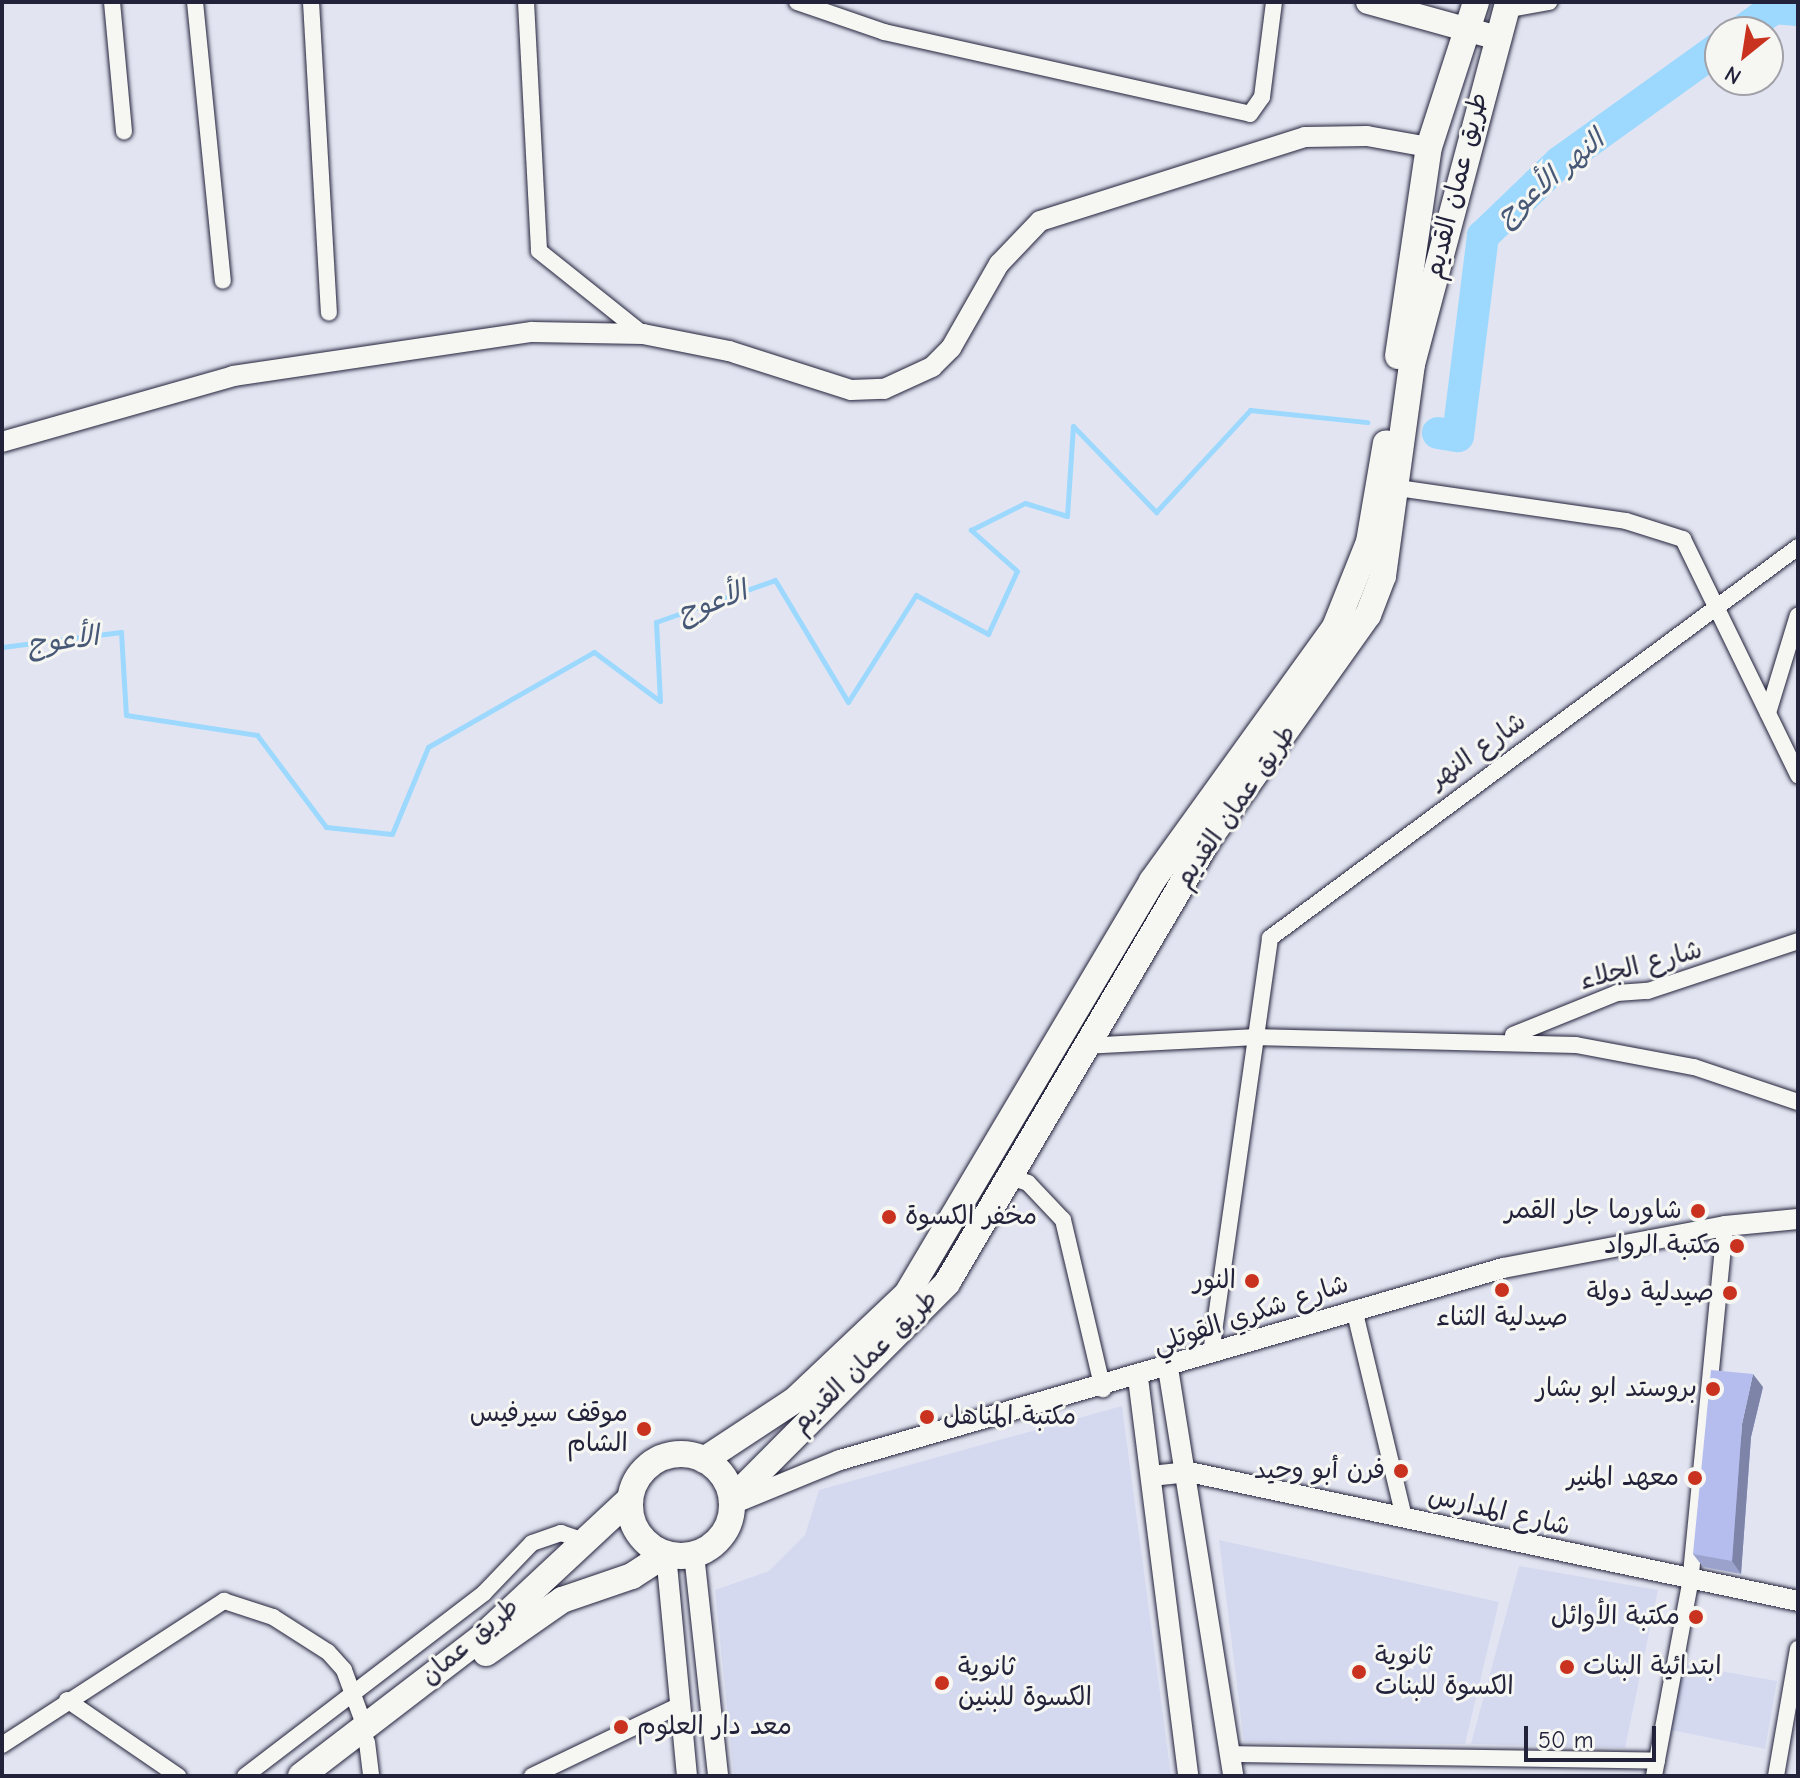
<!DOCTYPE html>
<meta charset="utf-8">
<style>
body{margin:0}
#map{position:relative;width:1800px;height:1778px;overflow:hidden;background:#e2e5f1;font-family:"Comic Neue","Playpen Sans Arabic",sans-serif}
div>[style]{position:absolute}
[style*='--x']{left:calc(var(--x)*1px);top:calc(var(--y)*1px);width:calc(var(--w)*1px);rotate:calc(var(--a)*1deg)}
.built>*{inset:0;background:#d4d9f0}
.stream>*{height:5px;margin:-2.5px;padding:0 2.5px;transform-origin:2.5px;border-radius:2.5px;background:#9dd8fe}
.river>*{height:32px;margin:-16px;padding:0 16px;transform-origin:16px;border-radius:16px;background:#9dd8fe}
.roads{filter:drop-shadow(0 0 2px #22223b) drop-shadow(0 0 2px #22223b)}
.minor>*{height:16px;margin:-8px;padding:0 8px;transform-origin:8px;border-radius:8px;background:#f6f6f2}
.tertiary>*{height:20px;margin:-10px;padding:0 10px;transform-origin:10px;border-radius:10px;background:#f6f6f2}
.secondary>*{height:24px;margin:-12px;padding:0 12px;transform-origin:12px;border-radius:12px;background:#f6f6f2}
.primary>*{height:26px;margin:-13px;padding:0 13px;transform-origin:13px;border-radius:13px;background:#f6f6f2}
.primary>.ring{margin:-13px;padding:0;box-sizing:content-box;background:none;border:26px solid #f6f6f2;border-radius:50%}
.wall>*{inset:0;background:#9ba3cd}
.shaded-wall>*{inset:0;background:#7e84a7}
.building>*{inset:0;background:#b4bdee}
.dots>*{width:22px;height:22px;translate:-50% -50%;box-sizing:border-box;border:4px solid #f6f6f2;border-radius:50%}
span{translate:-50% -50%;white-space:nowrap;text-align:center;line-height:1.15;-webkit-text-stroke:6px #f6f6f2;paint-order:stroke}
.street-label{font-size:26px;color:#22223b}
.poi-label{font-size:26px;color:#22223b}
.right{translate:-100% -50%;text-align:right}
.left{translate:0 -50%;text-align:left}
.water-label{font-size:28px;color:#475976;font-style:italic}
.frame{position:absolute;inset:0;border:4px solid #22223b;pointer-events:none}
.north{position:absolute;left:1704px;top:16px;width:80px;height:80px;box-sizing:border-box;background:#f6f6f2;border:2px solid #a1a1a9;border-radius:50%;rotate:210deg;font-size:22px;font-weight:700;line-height:32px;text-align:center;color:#22223b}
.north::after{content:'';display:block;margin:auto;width:28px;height:36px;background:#c8321e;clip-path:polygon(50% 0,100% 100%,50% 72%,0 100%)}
.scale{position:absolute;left:1524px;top:1726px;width:132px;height:36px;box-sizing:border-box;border:4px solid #22223b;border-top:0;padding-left:10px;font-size:24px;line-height:28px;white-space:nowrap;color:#22223b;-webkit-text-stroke:6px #f6f6f2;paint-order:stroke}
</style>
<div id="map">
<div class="built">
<i style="clip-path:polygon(1122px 1406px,1171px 1776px,734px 1776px,715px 1590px,769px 1571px,805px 1535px,819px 1490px)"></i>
<i style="clip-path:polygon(1219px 1540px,1499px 1602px,1465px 1744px,1244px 1742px)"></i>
<i style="clip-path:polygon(1519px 1566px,1658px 1590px,1625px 1748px,1471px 1744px)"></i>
<i style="clip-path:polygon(1675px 1663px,1777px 1681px,1765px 1749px,1661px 1728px)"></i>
</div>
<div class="stream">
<i style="--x:2;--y:647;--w:120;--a:-7.2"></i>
<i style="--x:121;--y:632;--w:83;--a:86.6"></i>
<i style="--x:126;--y:715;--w:133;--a:8.7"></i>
<i style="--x:257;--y:735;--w:115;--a:53.1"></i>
<i style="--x:326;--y:827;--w:66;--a:6.1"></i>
<i style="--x:392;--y:834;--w:94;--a:-67.5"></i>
<i style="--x:428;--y:747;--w:191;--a:-29.8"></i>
<i style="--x:594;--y:652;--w:82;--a:36.6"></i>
<i style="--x:660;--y:701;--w:79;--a:-92.9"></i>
<i style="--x:656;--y:622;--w:126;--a:-19.4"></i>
<i style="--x:775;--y:580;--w:142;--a:59.1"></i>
<i style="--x:848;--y:702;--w:127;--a:-57.6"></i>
<i style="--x:916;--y:595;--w:82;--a:28.4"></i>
<i style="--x:988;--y:634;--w:69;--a:-65.3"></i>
<i style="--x:1017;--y:571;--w:62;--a:-138.3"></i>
<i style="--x:971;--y:530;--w:60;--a:-26.6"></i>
<i style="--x:1025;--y:503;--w:44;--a:17.2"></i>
<i style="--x:1067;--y:516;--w:90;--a:-86.2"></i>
<i style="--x:1073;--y:426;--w:120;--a:46"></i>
<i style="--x:1156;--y:512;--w:139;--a:-47.3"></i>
<i style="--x:1250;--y:410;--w:118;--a:5.9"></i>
</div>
<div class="river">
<i style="--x:1741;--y:32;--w:41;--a:-36"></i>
<i style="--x:1774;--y:8;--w:24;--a:5"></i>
<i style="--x:1438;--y:433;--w:20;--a:9"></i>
<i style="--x:1458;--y:436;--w:202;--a:-82.9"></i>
<i style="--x:1483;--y:236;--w:107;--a:-43.9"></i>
<i style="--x:1560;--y:162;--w:197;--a:-35.7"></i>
</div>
<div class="roads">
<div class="minor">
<i style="--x:112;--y:2;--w:130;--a:84.7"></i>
<i style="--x:195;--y:2;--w:280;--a:84.3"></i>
<i style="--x:311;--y:2;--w:311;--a:86.7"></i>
<i style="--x:526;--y:2;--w:249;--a:87"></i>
<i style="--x:539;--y:251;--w:133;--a:38.6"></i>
<i style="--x:797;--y:2;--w:92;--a:19"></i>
<i style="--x:884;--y:32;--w:375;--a:12.6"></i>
<i style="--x:1250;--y:114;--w:21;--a:-55"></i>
<i style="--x:1262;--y:97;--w:96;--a:-82.8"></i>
<i style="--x:1505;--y:10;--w:45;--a:-10.3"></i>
<i style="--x:1398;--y:488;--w:230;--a:8.2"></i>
<i style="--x:1626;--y:521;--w:60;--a:17.5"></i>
<i style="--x:1683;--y:539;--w:263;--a:64"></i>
<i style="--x:1768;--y:713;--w:102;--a:-73"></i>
<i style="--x:1513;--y:1035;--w:112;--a:-22"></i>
<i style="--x:1617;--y:993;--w:31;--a:-4"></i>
<i style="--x:1648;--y:991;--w:158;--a:-18.4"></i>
<i style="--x:1083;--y:1046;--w:169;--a:-3"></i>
<i style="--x:1252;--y:1037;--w:324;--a:1.4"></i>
<i style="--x:1576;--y:1045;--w:120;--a:10.6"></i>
<i style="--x:1694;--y:1067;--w:110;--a:18.6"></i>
<i style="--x:1010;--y:1177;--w:19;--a:18"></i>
<i style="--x:1028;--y:1183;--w:51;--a:46.6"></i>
<i style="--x:1063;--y:1220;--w:174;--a:76.7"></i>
<i style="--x:1354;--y:1309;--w:214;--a:76.5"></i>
<i style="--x:1211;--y:1353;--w:419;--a:-81.9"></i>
<i style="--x:1270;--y:938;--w:657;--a:-36.52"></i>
<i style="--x:67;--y:1700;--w:135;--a:34.4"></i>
<i style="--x:367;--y:1742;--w:34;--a:83"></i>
<i style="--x:2;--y:1745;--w:265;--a:-33"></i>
<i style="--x:224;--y:1601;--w:52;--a:18.1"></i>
<i style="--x:273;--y:1617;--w:65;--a:32.5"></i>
<i style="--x:328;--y:1652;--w:24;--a:48"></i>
<i style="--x:344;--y:1670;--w:61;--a:69.8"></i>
<i style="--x:1230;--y:1754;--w:427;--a:0.9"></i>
<i style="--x:245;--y:1776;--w:301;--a:-37.4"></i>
<i style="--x:484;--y:1593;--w:69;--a:-46.2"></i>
<i style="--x:532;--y:1543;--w:31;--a:-19"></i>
<i style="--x:561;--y:1533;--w:24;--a:19"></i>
<i style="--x:532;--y:1776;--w:162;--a:-25.6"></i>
<i style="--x:1654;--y:1776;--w:195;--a:-79.4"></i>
<i style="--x:1690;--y:1584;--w:360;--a:-84.4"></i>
<i style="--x:1776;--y:1776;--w:129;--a:-80.2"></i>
</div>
<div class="tertiary">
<i style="--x:2;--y:442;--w:240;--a:-15.9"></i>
<i style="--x:233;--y:376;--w:302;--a:-8.4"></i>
<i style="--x:532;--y:332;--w:111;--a:1"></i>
<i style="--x:643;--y:334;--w:88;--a:11.2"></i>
<i style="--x:729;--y:351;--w:128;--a:17.7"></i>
<i style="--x:851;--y:390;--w:33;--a:-2"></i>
<i style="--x:884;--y:389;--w:53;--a:-24.6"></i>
<i style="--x:932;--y:367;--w:27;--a:-45"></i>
<i style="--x:951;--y:348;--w:97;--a:-60.3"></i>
<i style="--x:999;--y:264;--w:59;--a:-46.4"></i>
<i style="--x:1040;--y:221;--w:278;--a:-17.6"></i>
<i style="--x:1305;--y:137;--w:62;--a:-0.9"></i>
<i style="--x:1367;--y:136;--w:63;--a:10.1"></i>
<i style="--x:1168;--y:1368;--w:413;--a:80.9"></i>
<i style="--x:1138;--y:1378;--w:401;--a:82.8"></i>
<i style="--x:1151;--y:1476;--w:38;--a:-6"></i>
<i style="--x:1189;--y:1472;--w:623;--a:11.96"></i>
<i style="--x:735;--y:1503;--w:113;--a:-22.3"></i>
<i style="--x:840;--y:1460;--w:690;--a:-16.15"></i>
<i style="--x:1503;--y:1268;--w:226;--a:-10.7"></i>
<i style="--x:1725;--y:1226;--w:73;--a:-5.5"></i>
<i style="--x:666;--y:1554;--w:223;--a:84.6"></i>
<i style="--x:694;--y:1554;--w:223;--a:83.8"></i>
</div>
<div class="secondary">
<i style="--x:1368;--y:2;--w:131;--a:15.5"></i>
</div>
<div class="primary">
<i style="--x:1398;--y:356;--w:211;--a:-81.6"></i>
<i style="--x:1429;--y:147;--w:152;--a:-72"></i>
<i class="ring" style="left:630px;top:1454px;width:76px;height:76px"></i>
<i style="--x:704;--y:1460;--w:109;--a:-33.4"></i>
<i style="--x:795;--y:1400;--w:154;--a:-43.4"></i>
<i style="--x:907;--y:1294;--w:480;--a:-59.3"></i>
<i style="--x:1152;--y:881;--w:313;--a:-54.2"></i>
<i style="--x:1335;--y:627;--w:92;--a:-68.2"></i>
<i style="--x:1369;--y:542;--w:100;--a:-80.3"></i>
<i style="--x:732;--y:1499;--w:305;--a:-45.1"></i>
<i style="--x:947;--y:1283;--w:514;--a:-59.49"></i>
<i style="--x:1208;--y:840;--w:276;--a:-54.6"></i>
<i style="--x:1368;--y:615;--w:42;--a:-69"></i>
<i style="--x:1383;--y:576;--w:214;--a:-82.2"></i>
<i style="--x:1412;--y:364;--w:375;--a:-75.1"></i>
<i style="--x:486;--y:1653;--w:93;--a:-34.9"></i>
<i style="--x:562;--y:1600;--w:74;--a:-18.9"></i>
<i style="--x:632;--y:1576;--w:40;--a:-32.9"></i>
<i style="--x:301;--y:1776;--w:228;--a:-37.5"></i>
<i style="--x:482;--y:1637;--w:202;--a:-43"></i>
</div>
</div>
<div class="wall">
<i style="clip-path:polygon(1763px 1387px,1751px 1437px,1741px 1574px,1703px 1567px,1693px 1554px)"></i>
</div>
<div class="shaded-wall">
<i style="clip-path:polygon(1753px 1374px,1763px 1387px,1751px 1437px,1741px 1574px,1732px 1561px,1742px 1424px)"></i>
</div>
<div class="building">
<i style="clip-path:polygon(1711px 1370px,1753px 1374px,1742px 1424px,1732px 1561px,1693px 1554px)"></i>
</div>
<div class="dots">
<i style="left:1698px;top:1211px;background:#c8321e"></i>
<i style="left:889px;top:1217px;background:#c8321e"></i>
<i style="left:1737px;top:1246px;background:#c8321e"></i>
<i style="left:1252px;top:1281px;background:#c8321e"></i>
<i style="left:1502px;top:1290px;background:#c8321e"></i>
<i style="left:1730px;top:1293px;background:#c8321e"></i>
<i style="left:1713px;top:1389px;background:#c8321e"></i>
<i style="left:927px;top:1417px;background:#c8321e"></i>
<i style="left:644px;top:1429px;background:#c8321e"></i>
<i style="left:1401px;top:1471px;background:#c8321e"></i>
<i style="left:1695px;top:1478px;background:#c8321e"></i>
<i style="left:1696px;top:1617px;background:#c8321e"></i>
<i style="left:1567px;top:1667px;background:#c8321e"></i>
<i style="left:1359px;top:1672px;background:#c8321e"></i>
<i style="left:942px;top:1683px;background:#c8321e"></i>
<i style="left:621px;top:1727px;background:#c8321e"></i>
</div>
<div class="street-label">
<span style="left:1457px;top:186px;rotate:-76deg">طريق عمان القديم</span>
<span style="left:1478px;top:751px;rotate:-35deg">شارع النهر</span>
<span style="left:1236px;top:807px;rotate:-55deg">طريق عمان القديم</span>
<span style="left:1641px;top:966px;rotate:-15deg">شارع الجلاء</span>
<span style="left:1251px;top:1315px;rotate:-18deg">شارع شكري القوتلي</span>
<span style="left:865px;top:1362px;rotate:-44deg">طريق عمان القديم</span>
<span style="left:1499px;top:1512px;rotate:13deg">شارع المدارس</span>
<span style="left:470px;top:1642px;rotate:-40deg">طريق عمان</span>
</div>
<div class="poi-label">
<span class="right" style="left:1682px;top:1211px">شاورما جار القمر</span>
<span class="left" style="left:905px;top:1217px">مخفر الكسوة</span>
<span class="right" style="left:1721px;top:1246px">مكتبة الرواد</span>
<span class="right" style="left:1236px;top:1281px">النور</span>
<span class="right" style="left:1714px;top:1293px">صيدلية دولة</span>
<span style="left:1502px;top:1318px">صيدلية الثناء</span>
<span class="right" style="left:1697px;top:1389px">بروستد ابو بشار</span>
<span class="right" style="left:628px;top:1429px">موقف سيرفيس<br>الشام</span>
<span class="left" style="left:943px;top:1417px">مكتبة المناهل</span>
<span class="right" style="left:1385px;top:1471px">فرن أبو وحيد</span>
<span class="right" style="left:1679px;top:1478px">معهد المنير</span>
<span class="right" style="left:1680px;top:1617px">مكتبة الأوائل</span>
<span class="left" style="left:1375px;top:1672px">ثانوية<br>الكسوة للبنات</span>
<span class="left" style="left:1583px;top:1667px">ابتدائية البنات</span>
<span class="left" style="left:958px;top:1683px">ثانوية<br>الكسوة للبنين</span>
<span class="left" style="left:637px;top:1727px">معد دار العلوم</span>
</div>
<div class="water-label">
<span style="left:1550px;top:178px;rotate:-40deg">النهر الأعوج</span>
<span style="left:712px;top:602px;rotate:-20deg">الأعوج</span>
<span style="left:63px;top:640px;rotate:-7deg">الأعوج</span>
</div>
<div class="frame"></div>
<div class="north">N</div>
<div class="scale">50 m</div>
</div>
